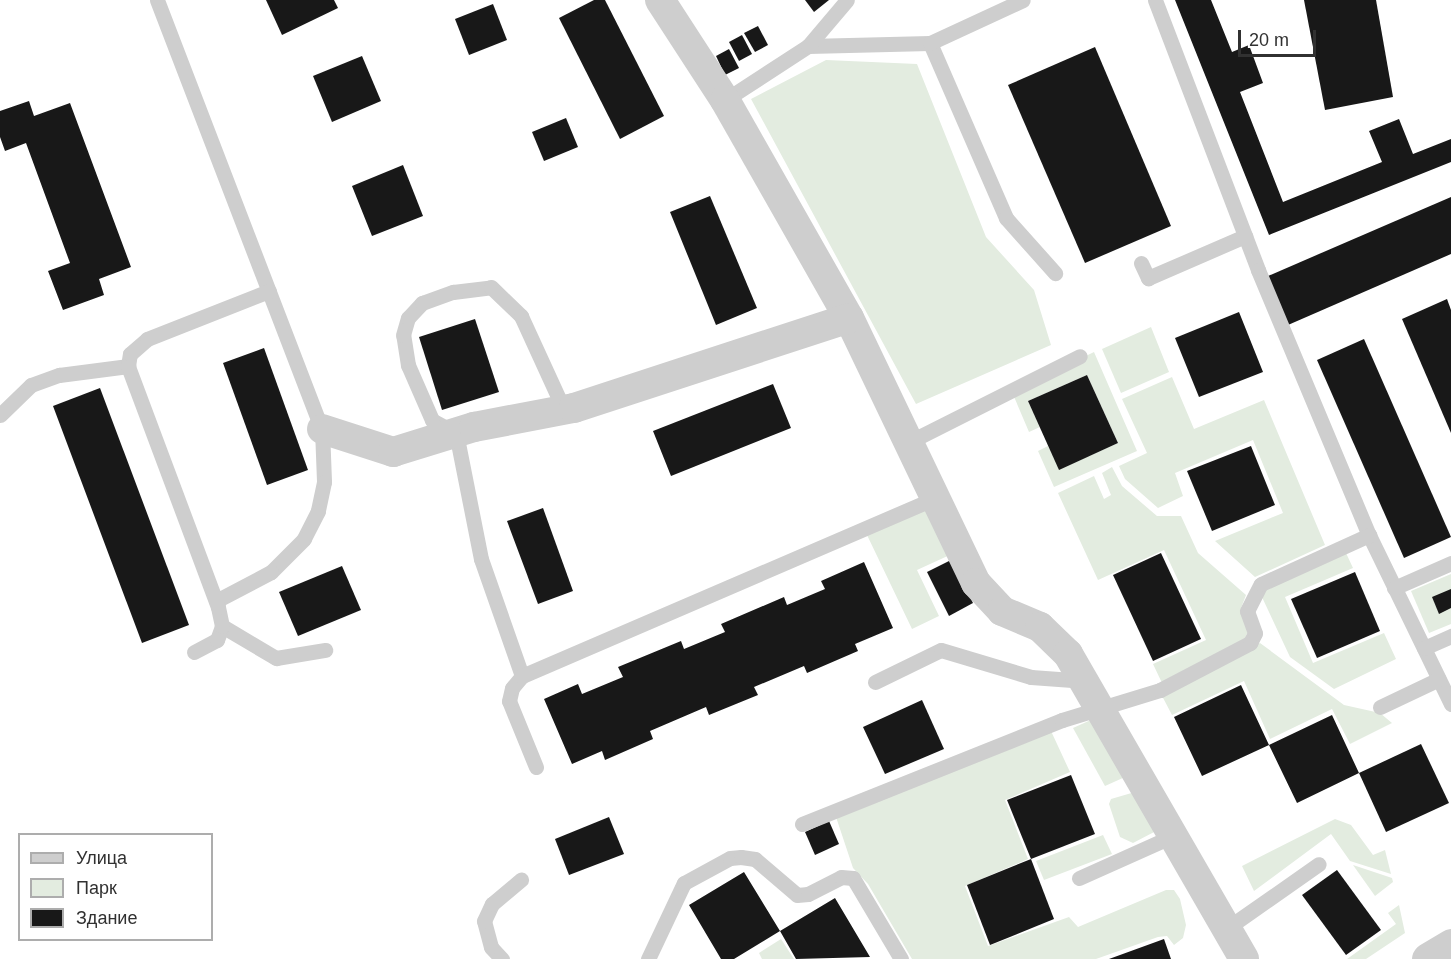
<!DOCTYPE html>
<meta charset="utf-8">
<style>
body{margin:0}
#map{position:relative;width:1451px;height:959px;overflow:hidden;background:#fff;font-family:Helvetica,sans-serif}
div>[style]{position:absolute}
[style*='--x']{left:calc(var(--x)*1px);top:calc(var(--y)*1px);width:calc(var(--w)*1px);rotate:calc(var(--a)*1deg)}
.green>*{inset:0;background:#e3ece0}
.building>*{inset:0;background:#181818}
.service>*{height:15px;margin:-7.5px;padding:0 7.5px;transform-origin:7.5px;border-radius:7.5px;background:#cecece}
.minor>*{height:30px;margin:-15px;padding:0 15px;transform-origin:15px;border-radius:15px;background:#cecece}
.tertiary>*{height:33px;margin:-16.5px;padding:0 16.5px;transform-origin:16.5px;border-radius:16.5px;background:#cecece}
span{translate:-50% -50%;white-space:nowrap;text-align:center;line-height:1.15;-webkit-text-stroke:6px #fff;paint-order:stroke}
.legend{position:absolute;left:18px;top:833px;width:195px;height:108px;box-sizing:border-box;background:#fff;border:2px solid #adadad;margin:0;padding:8px 10px;list-style:none;font-size:18px;color:#313131}
.legend li{display:flex;align-items:center;gap:12px;height:30px}
.legend b{width:30px;border:2px solid #adadad}
.scale{position:absolute;left:1238px;top:30px;width:78px;height:27px;box-sizing:border-box;border:3px solid #313131;border-top:0;padding-left:8px;font-size:18px;line-height:21px;white-space:nowrap;color:#313131;-webkit-text-stroke:4px #fff;paint-order:stroke}
</style>
<div id="map">
<div class="green">
<i style="clip-path:polygon(826px 60px,917px 64px,986px 237px,1034px 290px,1051px 345px,916px 404px,751px 99px)"></i>
<i style="clip-path:polygon(1151px 327px,1169px 372px,1121px 393px,1102px 349px)"></i>
<i style="clip-path:polygon(1094px 352px,1137px 451px,1054px 487px,1038px 451px,1048px 446px,1060px 469px,1118px 443px,1087px 375px,1028px 401px,1040px 427px,1029px 432px,1012px 392px)"></i>
<i style="clip-path:polygon(1172px 377px,1194px 429px,1264px 400px,1325px 545px,1255px 577px,1215px 541px,1283px 513px,1253px 440px,1175px 473px,1183px 496px,1158px 508px,1125px 479px,1119px 466px,1147px 453px,1122px 399px)"></i>
<i style="clip-path:polygon(1112px 467px,1122px 486px,1157px 516px,1181px 516px,1198px 553px,1246px 595px,1241px 608px,1248px 631px,1245px 639px,1162px 683px,1153px 664px,1206px 640px,1164px 550px,1098px 580px,1058px 493px,1094px 476px,1104px 499px,1111px 495px,1102px 473px)"></i>
<i style="clip-path:polygon(930px 506px,952px 554px,917px 570px,939px 616px,912px 629px,867px 535px)"></i>
<i style="clip-path:polygon(1346px 553px,1353px 568px,1285px 597px,1313px 663px,1384px 633px,1396px 659px,1334px 689px,1290px 657px,1261px 595px,1266px 589px)"></i>
<i style="clip-path:polygon(1451px 574px,1451px 624px,1429px 633px,1411px 591px)"></i>
<i style="clip-path:polygon(1260px 643px,1344px 705px,1380px 713px,1392px 723px,1350px 744px,1332px 709px,1270px 739px,1244px 681px,1172px 715px,1161px 694px)"></i>
<i style="clip-path:polygon(1093px 719px,1125px 777px,1105px 786px,1073px 728px)"></i>
<i style="clip-path:polygon(1051px 731px,1070px 772px,1005px 800px,1028px 859px,965px 886px,988px 946px,1069px 917px,1078px 927px,1166px 890px,1174px 890px,1180px 899px,1186px 925px,1183px 938px,1174px 945px,1167px 936px,1158px 937px,1096px 959px,912px 959px,868px 884px,853px 868px,836px 817px)"></i>
<i style="clip-path:polygon(1135px 792px,1156px 831px,1133px 843px,1120px 837px,1109px 804px,1111px 799px)"></i>
<i style="clip-path:polygon(1335px 819px,1351px 825px,1373px 855px,1385px 850px,1391px 874px,1350px 861px,1331px 834px,1254px 891px,1242px 866px)"></i>
<i style="clip-path:polygon(1103px 835px,1112px 854px,1044px 880px,1036px 861px)"></i>
<i style="clip-path:polygon(1353px 865px,1392px 878px,1393px 882px,1375px 896px)"></i>
<i style="clip-path:polygon(1399px 905px,1405px 933px,1366px 959px,1347px 959px,1396px 924px,1388px 913px)"></i>
<i style="clip-path:polygon(781px 939px,794px 959px,762px 959px,759px 953px)"></i>
</div>
<div class="building">
<i style="clip-path:polygon(266px 0,334px 0,338px 8px,282px 35px)"></i>
<i style="clip-path:polygon(594px 0,605px 0,664px 116px,620px 139px,559px 18px)"></i>
<i style="clip-path:polygon(805px 0,829px 0,814px 12px)"></i>
<i style="clip-path:polygon(1175px 0,1211px 0,1232px 52px,1249px 45px,1263px 83px,1240px 92px,1283px 202px,1382px 162px,1369px 131px,1399px 119px,1413px 154px,1451px 139px,1451px 162px,1269px 235px)"></i>
<i style="clip-path:polygon(1304px 0,1376px 0,1393px 97px,1325px 110px)"></i>
<i style="clip-path:polygon(493px 4px,507px 40px,469px 55px,455px 19px)"></i>
<i style="clip-path:polygon(758px 26px,768px 45px,755px 52px,744px 33px)"></i>
<i style="clip-path:polygon(742px 35px,752px 54px,739px 61px,729px 42px)"></i>
<i style="clip-path:polygon(1095px 47px,1171px 226px,1085px 263px,1008px 85px)"></i>
<i style="clip-path:polygon(729px 49px,739px 68px,725px 75px,716px 56px)"></i>
<i style="clip-path:polygon(362px 56px,381px 101px,332px 122px,313px 76px)"></i>
<i style="clip-path:polygon(29px 101px,34px 116px,70px 103px,131px 267px,99px 279px,104px 295px,63px 310px,48px 271px,70px 263px,26px 143px,5px 151px,0 137px,0 111px)"></i>
<i style="clip-path:polygon(566px 118px,578px 147px,544px 161px,532px 132px)"></i>
<i style="clip-path:polygon(403px 165px,423px 216px,372px 236px,352px 186px)"></i>
<i style="clip-path:polygon(710px 196px,757px 308px,716px 325px,670px 212px)"></i>
<i style="clip-path:polygon(1451px 197px,1451px 254px,1288px 325px,1268px 276px)"></i>
<i style="clip-path:polygon(1447px 299px,1451px 310px,1451px 433px,1402px 319px)"></i>
<i style="clip-path:polygon(1239px 312px,1263px 372px,1199px 397px,1175px 338px)"></i>
<i style="clip-path:polygon(475px 319px,499px 392px,442px 410px,419px 337px)"></i>
<i style="clip-path:polygon(1364px 339px,1451px 537px,1404px 558px,1317px 360px)"></i>
<i style="clip-path:polygon(264px 348px,308px 470px,267px 485px,223px 363px)"></i>
<i style="clip-path:polygon(1087px 375px,1118px 443px,1059px 470px,1028px 401px)"></i>
<i style="clip-path:polygon(773px 384px,791px 428px,671px 476px,653px 431px)"></i>
<i style="clip-path:polygon(100px 388px,189px 625px,142px 643px,53px 406px)"></i>
<i style="clip-path:polygon(1251px 446px,1275px 505px,1212px 531px,1187px 471px)"></i>
<i style="clip-path:polygon(543px 508px,573px 591px,538px 604px,507px 521px)"></i>
<i style="clip-path:polygon(1161px 553px,1201px 639px,1153px 661px,1113px 575px)"></i>
<i style="clip-path:polygon(951px 560px,973px 603px,949px 616px,927px 572px)"></i>
<i style="clip-path:polygon(864px 562px,893px 628px,855px 644px,858px 651px,807px 673px,804px 666px,754px 687px,758px 695px,709px 715px,706px 707px,650px 731px,653px 739px,605px 760px,602px 751px,572px 764px,544px 699px,578px 684px,582px 694px,623px 677px,618px 667px,681px 641px,684px 649px,725px 632px,721px 624px,784px 597px,787px 605px,825px 589px,821px 581px)"></i>
<i style="clip-path:polygon(342px 566px,361px 610px,298px 636px,279px 592px)"></i>
<i style="clip-path:polygon(1355px 572px,1380px 631px,1317px 658px,1291px 599px)"></i>
<i style="clip-path:polygon(1451px 589px,1451px 608px,1439px 614px,1432px 597px)"></i>
<i style="clip-path:polygon(1241px 685px,1269px 745px,1332px 715px,1359px 773px,1297px 803px,1269px 745px,1202px 776px,1174px 717px)"></i>
<i style="clip-path:polygon(922px 700px,944px 749px,885px 774px,863px 727px)"></i>
<i style="clip-path:polygon(1421px 744px,1449px 803px,1386px 832px,1359px 773px)"></i>
<i style="clip-path:polygon(1071px 775px,1095px 834px,1031px 859px,1007px 800px)"></i>
<i style="clip-path:polygon(609px 817px,624px 854px,569px 875px,555px 839px)"></i>
<i style="clip-path:polygon(829px 821px,839px 844px,815px 855px,805px 832px)"></i>
<i style="clip-path:polygon(1031px 859px,1054px 919px,990px 945px,967px 885px)"></i>
<i style="clip-path:polygon(1337px 870px,1381px 930px,1346px 955px,1302px 895px)"></i>
<i style="clip-path:polygon(744px 872px,780px 931px,835px 898px,870px 957px,796px 959px,780px 931px,734px 959px,721px 959px,689px 905px)"></i>
<i style="clip-path:polygon(1164px 939px,1171px 959px,1109px 959px)"></i>
</div>
<div class="service">
<i style="--x:157;--y:0;--w:460;--a:69"></i>
<i style="--x:322;--y:429;--w:53;--a:87.8"></i>
<i style="--x:324;--y:482;--w:30;--a:102"></i>
<i style="--x:318;--y:511;--w:31;--a:117"></i>
<i style="--x:304;--y:539;--w:47;--a:135"></i>
<i style="--x:271;--y:572;--w:62;--a:152.2"></i>
<i style="--x:1155;--y:0;--w:289;--a:69.1"></i>
<i style="--x:1258;--y:270;--w:287;--a:67.3"></i>
<i style="--x:1369;--y:535;--w:188;--a:64.1"></i>
<i style="--x:930;--y:43;--w:191;--a:66.5"></i>
<i style="--x:1006;--y:218;--w:74;--a:48.3"></i>
<i style="--x:808;--y:46;--w:122;--a:-1.4"></i>
<i style="--x:930;--y:43;--w:102;--a:-24.8"></i>
<i style="--x:725;--y:100;--w:99;--a:-33"></i>
<i style="--x:808;--y:46;--w:60;--a:-49.7"></i>
<i style="--x:1141;--y:263;--w:17;--a:65"></i>
<i style="--x:1148;--y:278;--w:106;--a:-23.4"></i>
<i style="--x:0;--y:415;--w:43;--a:-44.1"></i>
<i style="--x:31;--y:385;--w:30;--a:-20"></i>
<i style="--x:59;--y:375;--w:70;--a:-7.4"></i>
<i style="--x:909;--y:442;--w:191;--a:-26.7"></i>
<i style="--x:1394;--y:588;--w:62;--a:-23.7"></i>
<i style="--x:222;--y:626;--w:63;--a:30.7"></i>
<i style="--x:276;--y:658;--w:50;--a:-9.3"></i>
<i style="--x:1424;--y:648;--w:30;--a:-24"></i>
<i style="--x:194;--y:652;--w:26;--a:-28"></i>
<i style="--x:217;--y:640;--w:15;--a:-70"></i>
<i style="--x:222;--y:626;--w:19;--a:-102"></i>
<i style="--x:218;--y:607;--w:257;--a:-110.5"></i>
<i style="--x:128;--y:366;--w:12;--a:-81"></i>
<i style="--x:130;--y:354;--w:23;--a:-41"></i>
<i style="--x:147;--y:339;--w:131;--a:-21.5"></i>
<i style="--x:522;--y:676;--w:124;--a:-109.3"></i>
<i style="--x:481;--y:559;--w:128;--a:-101.2"></i>
<i style="--x:456;--y:433;--w:27;--a:-152"></i>
<i style="--x:432;--y:420;--w:60;--a:-113.6"></i>
<i style="--x:408;--y:365;--w:30;--a:-99"></i>
<i style="--x:403;--y:335;--w:18;--a:-74"></i>
<i style="--x:408;--y:318;--w:21;--a:-47"></i>
<i style="--x:422;--y:303;--w:33;--a:-20"></i>
<i style="--x:453;--y:292;--w:38;--a:-7"></i>
<i style="--x:491;--y:287;--w:42;--a:44"></i>
<i style="--x:521;--y:316;--w:103;--a:65.4"></i>
<i style="--x:875;--y:682;--w:73;--a:-25.9"></i>
<i style="--x:941;--y:650;--w:94;--a:16.7"></i>
<i style="--x:1031;--y:677;--w:55;--a:4.2"></i>
<i style="--x:1380;--y:707;--w:65;--a:-25.4"></i>
<i style="--x:536;--y:767;--w:71;--a:-112.2"></i>
<i style="--x:509;--y:701;--w:13;--a:-77"></i>
<i style="--x:512;--y:688;--w:16;--a:-50"></i>
<i style="--x:522;--y:676;--w:451;--a:-23.3"></i>
<i style="--x:802;--y:824;--w:280;--a:-21.8"></i>
<i style="--x:1062;--y:720;--w:102;--a:-17"></i>
<i style="--x:1160;--y:690;--w:102;--a:-27.6"></i>
<i style="--x:1250;--y:643;--w:11;--a:-63"></i>
<i style="--x:1255;--y:633;--w:23;--a:-110"></i>
<i style="--x:1247;--y:611;--w:30;--a:-63"></i>
<i style="--x:1261;--y:584;--w:119;--a:-24.4"></i>
<i style="--x:1079;--y:878;--w:103;--a:-24.1"></i>
<i style="--x:1226;--y:929;--w:113;--a:-35"></i>
<i style="--x:502;--y:959;--w:16;--a:-133"></i>
<i style="--x:491;--y:947;--w:27;--a:-105"></i>
<i style="--x:484;--y:921;--w:19;--a:-65"></i>
<i style="--x:492;--y:904;--w:38;--a:-40"></i>
<i style="--x:648;--y:959;--w:84;--a:-64.7"></i>
<i style="--x:684;--y:883;--w:52;--a:-28.5"></i>
<i style="--x:730;--y:858;--w:11;--a:-5"></i>
<i style="--x:741;--y:857;--w:14;--a:8"></i>
<i style="--x:755;--y:859;--w:55;--a:40.6"></i>
<i style="--x:797;--y:895;--w:11;--a:-5"></i>
<i style="--x:808;--y:894;--w:37;--a:-27"></i>
<i style="--x:841;--y:877;--w:12;--a:5"></i>
<i style="--x:853;--y:878;--w:94;--a:59.3"></i>
</div>
<div class="minor">
<i style="--x:660;--y:0;--w:119;--a:57"></i>
<i style="--x:725;--y:100;--w:251;--a:60.4"></i>
<i style="--x:849;--y:318;--w:294;--a:64.4"></i>
<i style="--x:976;--y:583;--w:38;--a:47"></i>
<i style="--x:1002;--y:611;--w:41;--a:22.8"></i>
<i style="--x:1040;--y:627;--w:39;--a:44"></i>
<i style="--x:1068;--y:654;--w:352;--a:60"></i>
<i style="--x:322;--y:429;--w:75;--a:17.9"></i>
<i style="--x:393;--y:452;--w:85;--a:-17.2"></i>
<i style="--x:474;--y:427;--w:102;--a:-10.8"></i>
<i style="--x:574;--y:408;--w:289;--a:-18.1"></i>
</div>
<div class="tertiary">
<i style="--x:1428;--y:959;--w:27;--a:-31"></i>
</div>
<ul class="legend">
<li><b style="height:8px;background:#cecece"></b>Улица</li>
<li><b style="height:16px;background:#e3ece0"></b>Парк</li>
<li><b style="height:16px;background:#181818"></b>Здание</li>
</ul>
<div class="scale">20 m</div>
</div>
